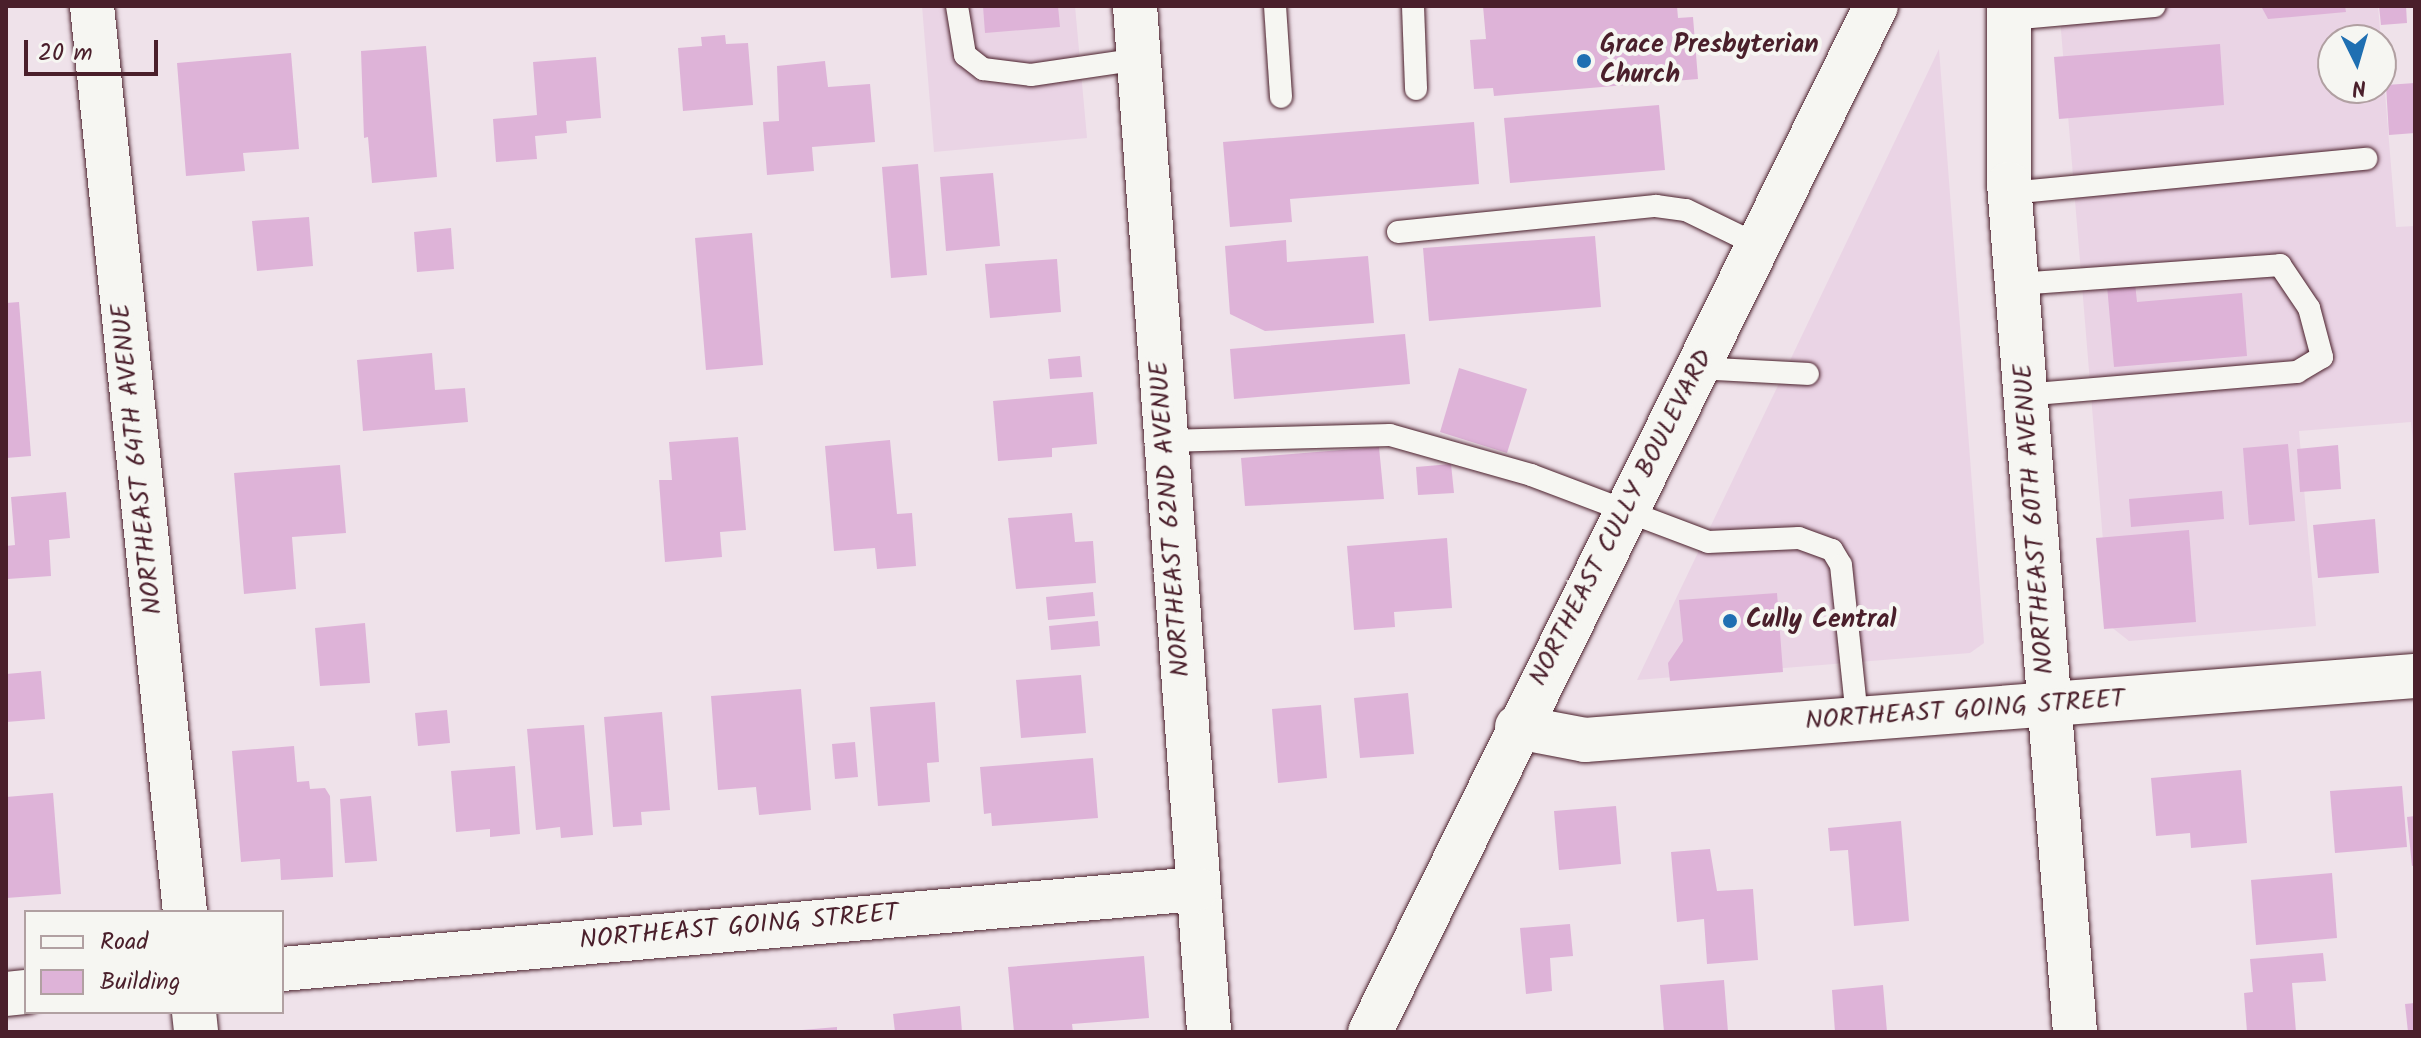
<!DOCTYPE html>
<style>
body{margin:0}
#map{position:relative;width:2421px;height:1038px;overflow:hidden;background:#efe2ea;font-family:Kalam,sans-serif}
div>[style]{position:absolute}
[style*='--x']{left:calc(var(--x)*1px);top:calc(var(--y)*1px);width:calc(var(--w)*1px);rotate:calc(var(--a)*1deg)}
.built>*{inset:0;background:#ead4e5}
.building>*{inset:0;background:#deb3d8}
.roads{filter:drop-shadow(0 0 2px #4a1f2b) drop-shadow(0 0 2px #4a1f2b)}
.lane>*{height:22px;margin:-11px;padding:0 11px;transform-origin:11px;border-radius:11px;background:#f6f6f2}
.street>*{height:44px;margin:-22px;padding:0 22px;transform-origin:22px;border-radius:22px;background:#f6f6f2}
.secondary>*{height:44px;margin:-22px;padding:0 22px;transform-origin:22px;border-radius:22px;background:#f6f6f2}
.dots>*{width:22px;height:22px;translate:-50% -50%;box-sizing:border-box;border:4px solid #f6f6f2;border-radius:50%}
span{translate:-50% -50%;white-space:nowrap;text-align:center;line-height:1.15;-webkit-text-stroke:8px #f6f6f2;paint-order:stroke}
.poi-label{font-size:26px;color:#4a1f2b;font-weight:700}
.left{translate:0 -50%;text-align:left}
.street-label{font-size:26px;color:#4a1f2b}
.frame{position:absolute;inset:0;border:8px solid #4a1f2b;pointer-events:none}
.legend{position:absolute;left:24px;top:910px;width:260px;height:104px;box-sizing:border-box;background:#f6f6f2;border:2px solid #b1a0a2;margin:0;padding:10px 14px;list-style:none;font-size:24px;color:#4a1f2b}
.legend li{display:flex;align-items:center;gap:16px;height:40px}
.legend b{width:40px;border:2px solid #b1a0a2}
.north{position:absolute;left:2317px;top:24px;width:80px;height:80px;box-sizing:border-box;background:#f6f6f2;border:2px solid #b1a0a2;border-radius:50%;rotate:175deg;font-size:22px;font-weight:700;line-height:32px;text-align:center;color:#4a1f2b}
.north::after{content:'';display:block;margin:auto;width:28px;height:36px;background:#1f6fb2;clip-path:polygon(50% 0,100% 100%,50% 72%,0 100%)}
.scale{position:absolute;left:24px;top:40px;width:134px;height:36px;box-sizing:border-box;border:4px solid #4a1f2b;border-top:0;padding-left:10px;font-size:24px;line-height:28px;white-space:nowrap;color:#4a1f2b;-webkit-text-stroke:6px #f6f6f2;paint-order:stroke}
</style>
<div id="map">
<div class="built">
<i style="clip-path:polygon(922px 6px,1075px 6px,1087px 138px,934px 152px)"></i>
<i style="clip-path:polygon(2059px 6px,2378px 6px,2381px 40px,2333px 40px,2333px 88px,2381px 88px,2381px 43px,2396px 227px,2415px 226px,2415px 463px,2411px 422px,2299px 431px,2316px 626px,2129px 641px,2110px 626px)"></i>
<i style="clip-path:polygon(1939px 49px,1984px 643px,1970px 653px,1637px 680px)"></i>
</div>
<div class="building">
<i style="clip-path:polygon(983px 6px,1058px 6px,1060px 27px,985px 33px)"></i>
<i style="clip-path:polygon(1483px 6px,1677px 6px,1678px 18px,1693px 17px,1698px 79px,1494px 96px,1493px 88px,1474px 89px,1470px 40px,1486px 39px)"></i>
<i style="clip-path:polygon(2261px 6px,2345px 6px,2346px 12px,2268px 19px)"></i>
<i style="clip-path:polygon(2379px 6px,2406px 6px,2407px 23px,2381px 25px)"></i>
<i style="clip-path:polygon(725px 35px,726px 44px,748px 43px,753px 105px,683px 111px,678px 48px,702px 46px,701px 37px)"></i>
<i style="clip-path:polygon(2220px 44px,2224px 105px,2059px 119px,2054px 57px)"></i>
<i style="clip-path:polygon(426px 46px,437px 177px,372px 183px,368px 137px,364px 138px,361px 51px)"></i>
<i style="clip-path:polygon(291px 53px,299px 149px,243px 153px,245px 171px,186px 176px,177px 63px)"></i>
<i style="clip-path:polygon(596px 57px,601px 118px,566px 121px,567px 133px,535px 136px,537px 159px,496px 162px,493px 119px,537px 115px,533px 62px)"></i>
<i style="clip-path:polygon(825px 61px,828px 87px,870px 84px,875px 142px,812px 147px,814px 171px,767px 175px,763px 122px,779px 121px,777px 66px)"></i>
<i style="clip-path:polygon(2415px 83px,2415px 133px,2389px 135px,2386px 85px)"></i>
<i style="clip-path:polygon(1659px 105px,1665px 170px,1510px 183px,1504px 118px)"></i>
<i style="clip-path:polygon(1474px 122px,1479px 184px,1290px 199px,1292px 222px,1230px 227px,1223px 142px)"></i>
<i style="clip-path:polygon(918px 164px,927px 275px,891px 278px,882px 167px)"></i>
<i style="clip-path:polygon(993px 173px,1000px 246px,946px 251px,940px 177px)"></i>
<i style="clip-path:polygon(309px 217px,313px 266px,257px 271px,252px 221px)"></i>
<i style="clip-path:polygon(451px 228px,454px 269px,417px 272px,414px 232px)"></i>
<i style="clip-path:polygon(752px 233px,763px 365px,706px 370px,695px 238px)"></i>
<i style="clip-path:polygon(1595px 236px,1601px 307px,1429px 321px,1423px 248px)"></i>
<i style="clip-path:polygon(1286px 240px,1287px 262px,1368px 256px,1374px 323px,1265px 331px,1230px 314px,1225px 246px)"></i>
<i style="clip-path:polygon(1057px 259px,1061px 312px,990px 318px,985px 264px)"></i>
<i style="clip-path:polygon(2135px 283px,2137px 302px,2242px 293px,2247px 356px,2114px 367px,2107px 285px)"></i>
<i style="clip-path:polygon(19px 302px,31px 456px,6px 458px,6px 303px)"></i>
<i style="clip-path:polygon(1405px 334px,1410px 384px,1234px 399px,1230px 349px)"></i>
<i style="clip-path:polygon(432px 353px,435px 390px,465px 388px,468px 422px,363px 431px,357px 360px)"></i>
<i style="clip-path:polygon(1080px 356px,1082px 377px,1050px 379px,1048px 359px)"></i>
<i style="clip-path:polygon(1459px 368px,1527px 389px,1507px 453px,1440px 432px)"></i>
<i style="clip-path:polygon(1093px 392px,1097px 444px,1052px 448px,1052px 457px,998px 461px,993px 401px)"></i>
<i style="clip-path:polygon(738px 437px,746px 530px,720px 532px,722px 557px,665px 562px,659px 480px,672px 480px,669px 442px)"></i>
<i style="clip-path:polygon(890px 440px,897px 514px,912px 513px,916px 566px,877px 569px,875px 548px,834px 551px,825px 446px)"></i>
<i style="clip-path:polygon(2288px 444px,2295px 521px,2249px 525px,2243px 448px)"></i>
<i style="clip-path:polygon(2338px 445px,2341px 489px,2300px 492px,2297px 449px)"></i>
<i style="clip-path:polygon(1379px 447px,1384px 499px,1245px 506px,1241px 458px)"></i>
<i style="clip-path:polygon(1451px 464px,1454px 493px,1418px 495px,1416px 467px)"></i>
<i style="clip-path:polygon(340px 465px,346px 533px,292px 537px,296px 589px,244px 594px,234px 473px)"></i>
<i style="clip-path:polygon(2222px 491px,2224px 519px,2131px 527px,2129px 499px)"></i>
<i style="clip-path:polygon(66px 492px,70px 538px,49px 540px,51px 576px,8px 579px,6px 546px,15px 545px,11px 497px)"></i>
<i style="clip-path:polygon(1072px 513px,1075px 542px,1093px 541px,1096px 583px,1016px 589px,1008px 518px)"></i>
<i style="clip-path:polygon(2375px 519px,2379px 573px,2318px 578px,2313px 525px)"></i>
<i style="clip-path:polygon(2189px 530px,2196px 622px,2104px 629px,2096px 538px)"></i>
<i style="clip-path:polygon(1447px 538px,1452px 608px,1394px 612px,1395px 627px,1354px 630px,1347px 546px)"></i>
<i style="clip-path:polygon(1093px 592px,1095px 616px,1048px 620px,1046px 597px)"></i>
<i style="clip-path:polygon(1777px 593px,1783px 672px,1670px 681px,1668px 663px,1683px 641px,1679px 600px)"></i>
<i style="clip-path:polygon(1098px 621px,1100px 646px,1051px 650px,1049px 626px)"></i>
<i style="clip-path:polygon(365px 623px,370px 683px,320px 686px,315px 628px)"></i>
<i style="clip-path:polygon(41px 671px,45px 719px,6px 722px,6px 674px)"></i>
<i style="clip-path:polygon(1081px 675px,1086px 733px,1021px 738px,1016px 680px)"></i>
<i style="clip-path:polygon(801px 689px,811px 810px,759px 815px,756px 787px,718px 790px,711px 696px)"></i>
<i style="clip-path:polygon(1408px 693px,1414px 754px,1360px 758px,1354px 698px)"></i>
<i style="clip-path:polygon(935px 702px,939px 762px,927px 763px,930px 802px,878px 806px,870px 707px)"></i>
<i style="clip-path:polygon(1321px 705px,1327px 778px,1278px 783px,1272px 709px)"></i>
<i style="clip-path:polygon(447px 710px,450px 743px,418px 746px,415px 713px)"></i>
<i style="clip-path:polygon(662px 712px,670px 810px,641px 812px,642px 825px,613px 827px,604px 717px)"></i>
<i style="clip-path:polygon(584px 725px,593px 835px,561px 838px,560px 827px,536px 830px,527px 729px)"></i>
<i style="clip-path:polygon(855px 742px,858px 777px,835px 779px,832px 744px)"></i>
<i style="clip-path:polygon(294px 746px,297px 782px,309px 781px,310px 789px,325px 788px,330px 796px,333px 877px,281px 880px,280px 859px,241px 862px,232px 751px)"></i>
<i style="clip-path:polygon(1093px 758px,1098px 818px,992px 826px,991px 813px,984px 814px,980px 767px)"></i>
<i style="clip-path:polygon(515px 766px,520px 834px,490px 837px,490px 829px,456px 832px,451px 771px)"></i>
<i style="clip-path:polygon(2241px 770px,2247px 843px,2191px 848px,2190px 833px,2156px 836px,2151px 778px)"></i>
<i style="clip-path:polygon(2402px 786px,2407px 847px,2335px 853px,2330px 791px)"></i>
<i style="clip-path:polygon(53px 793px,61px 894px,6px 898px,6px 797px)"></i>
<i style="clip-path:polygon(371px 796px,377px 861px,345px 863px,340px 799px)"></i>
<i style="clip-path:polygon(1616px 806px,1621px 864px,1559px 870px,1554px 811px)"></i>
<i style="clip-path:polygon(2415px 816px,2415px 865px,2412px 866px,2407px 817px)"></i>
<i style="clip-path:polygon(1901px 821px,1909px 921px,1854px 926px,1848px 850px,1830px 851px,1828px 828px)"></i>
<i style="clip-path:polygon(1710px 849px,1717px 891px,1753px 889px,1758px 960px,1707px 964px,1704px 919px,1677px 922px,1671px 852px)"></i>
<i style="clip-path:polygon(2332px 873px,2337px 938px,2256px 945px,2251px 880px)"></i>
<i style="clip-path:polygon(1570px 924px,1573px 956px,1550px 958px,1552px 991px,1526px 994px,1520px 928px)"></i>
<i style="clip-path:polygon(2323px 953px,2326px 981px,2292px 983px,2296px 1032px,2247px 1032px,2244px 993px,2253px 992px,2250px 959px)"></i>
<i style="clip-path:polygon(1144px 956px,1149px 1018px,1072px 1024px,1073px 1032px,1014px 1032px,1008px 967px)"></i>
<i style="clip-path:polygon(1724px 980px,1728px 1032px,1664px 1032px,1660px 985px)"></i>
<i style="clip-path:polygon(1883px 985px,1887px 1032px,1835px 1032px,1832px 990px)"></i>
<i style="clip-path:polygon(2415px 1003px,2415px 1032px,2408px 1032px,2405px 1004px)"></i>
<i style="clip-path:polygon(960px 1006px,962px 1032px,895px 1032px,893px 1014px)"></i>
<i style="clip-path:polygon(837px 1027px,837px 1032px,802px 1032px,802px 1030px)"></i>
</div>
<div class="roads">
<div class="lane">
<i style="--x:957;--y:6;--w:50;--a:80.7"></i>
<i style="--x:965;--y:55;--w:23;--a:38"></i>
<i style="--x:983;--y:69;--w:48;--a:7.1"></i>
<i style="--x:1031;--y:75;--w:109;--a:-8.4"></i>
<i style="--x:1275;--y:6;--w:91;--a:86.2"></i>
<i style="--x:1413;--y:6;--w:83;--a:87.9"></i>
<i style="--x:2009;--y:19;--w:146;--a:-5.1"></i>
<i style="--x:2010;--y:193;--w:358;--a:-5.5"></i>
<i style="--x:1398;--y:232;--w:259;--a:-5.8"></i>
<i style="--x:1656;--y:206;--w:30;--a:8"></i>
<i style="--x:1686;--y:210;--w:85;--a:26"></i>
<i style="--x:2017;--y:284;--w:264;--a:-4.1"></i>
<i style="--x:2280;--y:265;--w:52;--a:56"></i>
<i style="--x:2309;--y:308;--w:51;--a:75.1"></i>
<i style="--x:2322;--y:357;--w:29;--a:149"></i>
<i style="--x:2297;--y:372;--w:273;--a:175.2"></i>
<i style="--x:1698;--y:368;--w:110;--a:3.1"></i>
<i style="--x:1165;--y:441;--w:225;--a:-1.5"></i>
<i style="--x:1390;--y:435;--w:147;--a:15.8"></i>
<i style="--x:1531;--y:475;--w:189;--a:20.7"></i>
<i style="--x:1708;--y:542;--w:91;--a:-2.5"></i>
<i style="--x:1799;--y:538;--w:35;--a:20"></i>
<i style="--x:1832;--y:550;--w:17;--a:59"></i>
<i style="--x:1841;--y:565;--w:154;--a:84"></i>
</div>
<div class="street">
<i style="--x:92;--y:6;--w:911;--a:84.14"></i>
<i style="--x:1135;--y:6;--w:1029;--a:85.87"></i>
<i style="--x:1517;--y:727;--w:69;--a:10.8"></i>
<i style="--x:1585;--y:740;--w:832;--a:-4.41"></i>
<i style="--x:282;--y:969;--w:918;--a:-5"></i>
<i style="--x:6;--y:994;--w:20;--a:-6"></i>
<i style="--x:194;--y:1012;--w:20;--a:84"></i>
</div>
<div class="secondary">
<i style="--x:2009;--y:6;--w:178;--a:90"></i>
<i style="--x:2009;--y:184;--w:851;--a:85.55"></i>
<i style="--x:1370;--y:1032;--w:1144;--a:-63.75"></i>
</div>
</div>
<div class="dots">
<i style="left:1584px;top:61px;background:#1f6fb2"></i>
<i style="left:1730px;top:621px;background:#1f6fb2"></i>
</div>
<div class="poi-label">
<span class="left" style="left:1600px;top:61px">Grace Presbyterian<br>Church</span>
<span class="left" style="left:1746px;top:621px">Cully Central</span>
</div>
<div class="street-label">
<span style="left:138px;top:459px;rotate:-96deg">NORTHEAST 64TH AVENUE</span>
<span style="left:1622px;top:518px;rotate:-63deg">NORTHEAST CULLY BOULEVARD</span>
<span style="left:1171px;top:519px;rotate:-94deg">NORTHEAST 62ND AVENUE</span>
<span style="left:2035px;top:519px;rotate:-94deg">NORTHEAST 60TH AVENUE</span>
<span style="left:1965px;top:711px;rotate:-4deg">NORTHEAST GOING STREET</span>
<span style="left:739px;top:928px;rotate:-5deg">NORTHEAST GOING STREET</span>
</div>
<div class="frame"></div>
<ul class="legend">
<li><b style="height:10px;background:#f6f6f2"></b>Road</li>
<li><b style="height:22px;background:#deb3d8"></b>Building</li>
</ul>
<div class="north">N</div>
<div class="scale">20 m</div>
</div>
